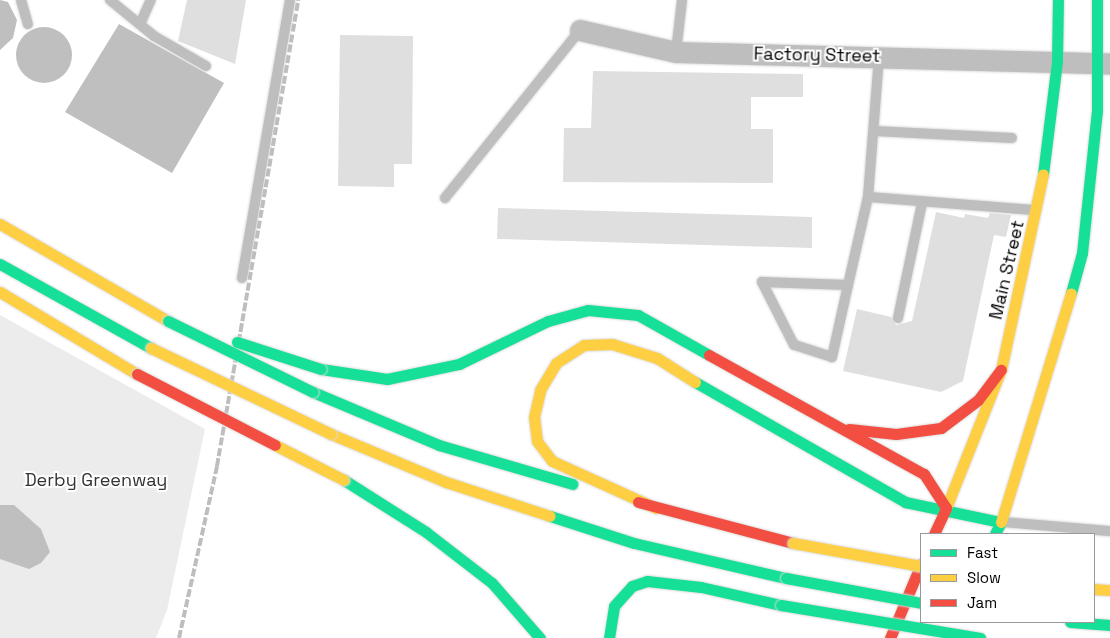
<!DOCTYPE html>
<style>
body{margin:0}
#map{position:relative;width:1110px;height:638px;overflow:hidden;background:#fff;font-family:"Space Grotesk",sans-serif}
div>[style]{position:absolute}
[style*='--x']{left:calc(var(--x)*1px);top:calc(var(--y)*1px);width:calc(var(--w)*1px);rotate:calc(var(--a)*1deg)}
.green>*{inset:0;background:#ececec}
.water>*{inset:0;background:#bfbfbf}
.round{border-radius:50%}
.building>*{inset:0;background:#dfdfdf}
.roads{filter:drop-shadow(0 0 1px #dbdbdb) drop-shadow(0 0 1px #dbdbdb)}
.lane>*{height:10px;margin:-5px;padding:0 5px;transform-origin:5px;border-radius:5px;background:#bebebe}
.street>*{height:21px;margin:-10.5px;padding:0 10.5px;transform-origin:10.5px;border-radius:10.5px;background:#bebebe}
.fast>*{height:11px;margin:-5.5px;padding:0 5.5px;transform-origin:5.5px;border-radius:5.5px;background:#16e098}
.slow>*{height:11px;margin:-5.5px;padding:0 5.5px;transform-origin:5.5px;border-radius:5.5px;background:#ffcf43}
.jam>*{height:11px;margin:-5.5px;padding:0 5.5px;transform-origin:5.5px;border-radius:5.5px;background:#f24e42}
.rail>*{height:4px;margin-top:-2px;transform-origin:0;background:repeating-linear-gradient(90deg,#bebebe 0 8px,transparent 0 10.5px)}
.bridges{filter:drop-shadow(0 0 1px #dbdbdb) drop-shadow(0 0 1px #dbdbdb)}
.fast-bridge>*{height:11px;margin:-5.5px;padding:0 5.5px;transform-origin:5.5px;border-radius:5.5px;background:#16e098}
.slow-bridge>*{height:11px;margin:-5.5px;padding:0 5.5px;transform-origin:5.5px;border-radius:5.5px;background:#ffcf43}
.jam-bridge>*{height:11px;margin:-5.5px;padding:0 5.5px;transform-origin:5.5px;border-radius:5.5px;background:#f24e42}
span{translate:-50% -50%;white-space:nowrap;text-align:center;line-height:1.15;-webkit-text-stroke:4px #fff;paint-order:stroke}
.street-label{font-size:18px;color:#000}
.park-label{font-size:18px;color:#333}
.legend{position:absolute;left:920px;top:533px;width:175px;height:90px;box-sizing:border-box;background:#fff;border:1px solid #999;margin:0;padding:6px 9px;list-style:none;font-size:15px;color:#000}
.legend li{display:flex;align-items:center;gap:10px;height:25px}
.legend b{width:25px;border:1px solid #999}
</style>
<div id="map">
<div class="green">
<i style="clip-path:polygon(0 315px,205px 429px,167px 610px,156px 638px,0 638px)"></i>
</div>
<div class="water">
<i style="clip-path:polygon(0 0,8px 2px,17px 20px,13px 38px,0 50px)"></i>
<i style="clip-path:polygon(119px 24px,224px 83px,172px 173px,65px 112px)"></i>
<i class="round" style="left:16px;top:27px;width:56px;height:56px"></i>
<i style="clip-path:polygon(0 505px,14px 505px,41px 529px,50px 552px,41px 563px,29px 569px,0 559px)"></i>
</div>
<div class="building">
<i style="clip-path:polygon(187px 0,246px 0,235px 64px,178px 41px)"></i>
<i style="clip-path:polygon(340px 35px,413px 36px,412px 164px,394px 164px,394px 187px,338px 186px)"></i>
<i style="clip-path:polygon(593px 71px,803px 74px,803px 97px,751px 97px,751px 129px,773px 129px,773px 183px,563px 182px,564px 128px,591px 128px)"></i>
<i style="clip-path:polygon(498px 208px,812px 217px,812px 248px,497px 239px)"></i>
<i style="clip-path:polygon(936px 212px,964px 218px,965px 214px,988px 218px,990px 213px,1011px 215px,1006px 237px,994px 235px,963px 381px,941px 392px,843px 371px,857px 309px,891px 317px,896px 325px,912px 321px)"></i>
</div>
<div class="roads">
<div class="lane">
<i style="--x:21;--y:0;--w:25;--a:74"></i>
<i style="--x:110;--y:0;--w:57;--a:39.3"></i>
<i style="--x:154;--y:36;--w:60;--a:30"></i>
<i style="--x:141;--y:22;--w:24;--a:-66"></i>
<i style="--x:676;--y:52;--w:52;--a:-83.4"></i>
<i style="--x:875;--y:131;--w:137;--a:2.9"></i>
<i style="--x:868;--y:197;--w:141;--a:-85.5"></i>
<i style="--x:445;--y:198;--w:216;--a:-51.2"></i>
<i style="--x:242;--y:278;--w:282;--a:-80.2"></i>
<i style="--x:848;--y:285;--w:74;--a:102.5"></i>
<i style="--x:832;--y:357;--w:40;--a:-162"></i>
<i style="--x:794;--y:345;--w:71;--a:-116.9"></i>
<i style="--x:762;--y:282;--w:86;--a:2"></i>
<i style="--x:848;--y:285;--w:90;--a:-77.2"></i>
<i style="--x:868;--y:197;--w:167;--a:4.5"></i>
<i style="--x:898;--y:318;--w:117;--a:-78.2"></i>
<i style="--x:1002;--y:522;--w:108;--a:4.8"></i>
</div>
<div class="street">
<i style="--x:580;--y:30;--w:98;--a:12.9"></i>
<i style="--x:676;--y:52;--w:434;--a:1.5"></i>
</div>
<div class="fast">
<i style="--x:1043;--y:174;--w:114;--a:-82.9"></i>
<i style="--x:1057;--y:61;--w:61;--a:-89.1"></i>
<i style="--x:0;--y:264;--w:173;--a:29.1"></i>
<i style="--x:1071;--y:293;--w:41;--a:-74.6"></i>
<i style="--x:1082;--y:253;--w:143;--a:-84"></i>
<i style="--x:1097;--y:111;--w:111;--a:-90"></i>
<i style="--x:321;--y:369;--w:67;--a:8.6"></i>
<i style="--x:387;--y:379;--w:74;--a:-11.8"></i>
<i style="--x:459;--y:364;--w:99;--a:-25.8"></i>
<i style="--x:548;--y:321;--w:41;--a:-15.4"></i>
<i style="--x:588;--y:310;--w:50;--a:5.7"></i>
<i style="--x:638;--y:315;--w:81;--a:29.4"></i>
<i style="--x:695;--y:382;--w:242;--a:29.7"></i>
<i style="--x:905;--y:502;--w:98;--a:11.8"></i>
<i style="--x:1001;--y:522;--w:13;--a:117"></i>
<i style="--x:313;--y:392;--w:137;--a:22.8"></i>
<i style="--x:439;--y:445;--w:139;--a:16.3"></i>
<i style="--x:344;--y:480;--w:97;--a:32.4"></i>
<i style="--x:426;--y:532;--w:83;--a:37.7"></i>
<i style="--x:492;--y:583;--w:73;--a:48.9"></i>
<i style="--x:550;--y:516;--w:88;--a:17.8"></i>
<i style="--x:634;--y:543;--w:156;--a:13"></i>
<i style="--x:1070;--y:622;--w:40;--a:4.3"></i>
<i style="--x:609;--y:638;--w:32;--a:-81"></i>
<i style="--x:614;--y:606;--w:27;--a:-48"></i>
<i style="--x:632;--y:586;--w:16;--a:-18"></i>
<i style="--x:647;--y:581;--w:54;--a:6.3"></i>
<i style="--x:701;--y:587;--w:82;--a:12.7"></i>
</div>
<div class="slow">
<i style="--x:0;--y:224;--w:194;--a:30"></i>
<i style="--x:0;--y:292;--w:160;--a:30.9"></i>
<i style="--x:331;--y:434;--w:125;--a:22.7"></i>
<i style="--x:446;--y:482;--w:109;--a:18.1"></i>
<i style="--x:656;--y:508;--w:114;--a:-155.7"></i>
<i style="--x:552;--y:461;--w:25;--a:-127"></i>
<i style="--x:537;--y:441;--w:24;--a:-97"></i>
<i style="--x:534;--y:417;--w:28;--a:-77"></i>
<i style="--x:540;--y:390;--w:31;--a:-59"></i>
<i style="--x:556;--y:363;--w:33;--a:-33"></i>
<i style="--x:584;--y:345;--w:28;--a:-2"></i>
<i style="--x:612;--y:344;--w:47;--a:17.3"></i>
<i style="--x:657;--y:358;--w:45;--a:32.3"></i>
<i style="--x:946;--y:508;--w:149;--a:-68.3"></i>
<i style="--x:1001;--y:370;--w:200;--a:-77.9"></i>
<i style="--x:1001;--y:522;--w:239;--a:-73"></i>
<i style="--x:1094;--y:589;--w:16;--a:4"></i>
</div>
<div class="jam">
<i style="--x:709;--y:355;--w:246;--a:29"></i>
<i style="--x:924;--y:474;--w:40;--a:57.1"></i>
<i style="--x:849;--y:429;--w:47;--a:6.1"></i>
<i style="--x:896;--y:434;--w:45;--a:-7.6"></i>
<i style="--x:941;--y:428;--w:46;--a:-37.1"></i>
<i style="--x:978;--y:400;--w:38;--a:-53"></i>
<i style="--x:638;--y:502;--w:160;--a:14.8"></i>
<i style="--x:934;--y:534;--w:29;--a:-65"></i>
<i style="--x:890;--y:638;--w:80;--a:-67.3"></i>
</div>
</div>
<div class="rail">
<i style="--x:179;--y:638;--w:176;--a:-77.5"></i>
<i style="--x:217;--y:466;--w:473;--a:-80.1"></i>
</div>
<div class="bridges">
<div class="fast-bridge">
<i style="--x:168;--y:321;--w:161;--a:26.1"></i>
<i style="--x:237;--y:342;--w:88;--a:17.8"></i>
<i style="--x:786;--y:578;--w:137;--a:10.5"></i>
<i style="--x:781;--y:605;--w:202;--a:9.4"></i>
</div>
<div class="slow-bridge">
<i style="--x:151;--y:348;--w:199;--a:25.5"></i>
<i style="--x:275;--y:445;--w:77;--a:26.9"></i>
<i style="--x:793;--y:543;--w:130;--a:10.2"></i>
</div>
<div class="jam-bridge">
<i style="--x:137;--y:374;--w:155;--a:27.2"></i>
</div>
</div>
<div class="street-label">
<span style="left:817px;top:55px;rotate:1deg">Factory Street</span>
<span style="left:1007px;top:270px;rotate:-77deg">Main Street</span>
</div>
<div class="park-label">
<span style="left:96px;top:480px">Derby Greenway</span>
</div>
<ul class="legend">
<li><b style="height:6px;background:#16e098"></b>Fast</li>
<li><b style="height:6px;background:#ffcf43"></b>Slow</li>
<li><b style="height:6px;background:#f24e42"></b>Jam</li>
</ul>
</div>
